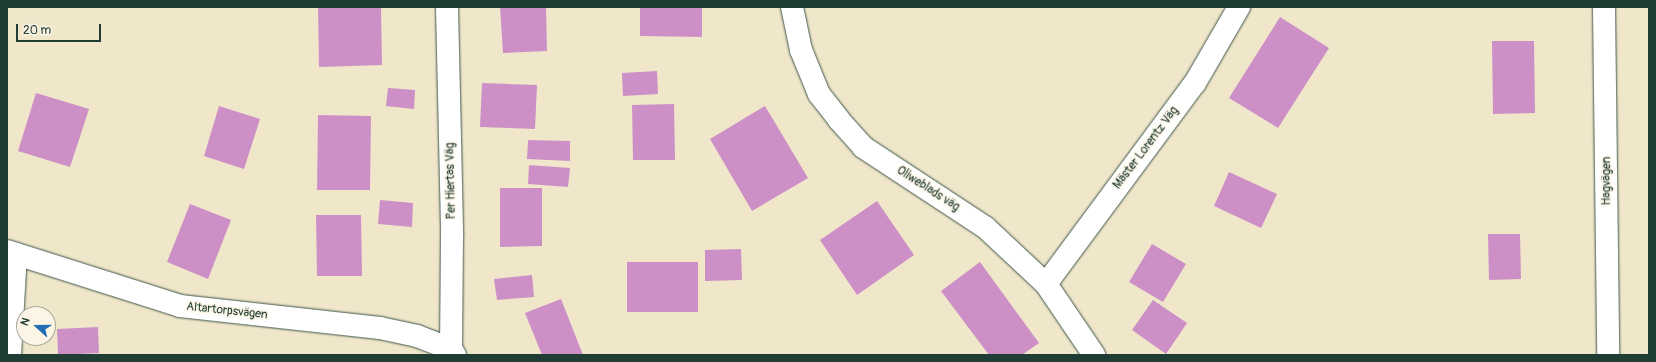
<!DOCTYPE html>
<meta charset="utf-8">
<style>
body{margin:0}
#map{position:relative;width:1656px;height:362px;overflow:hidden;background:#f0e7ca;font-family:Pangolin,sans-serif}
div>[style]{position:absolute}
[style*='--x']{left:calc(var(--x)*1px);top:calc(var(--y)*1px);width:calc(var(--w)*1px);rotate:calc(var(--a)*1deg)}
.building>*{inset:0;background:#cc90c6}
.roads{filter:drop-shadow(0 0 1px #3e564a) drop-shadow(0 0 1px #3e564a)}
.minor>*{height:22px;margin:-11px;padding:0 11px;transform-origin:11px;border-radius:11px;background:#fff}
span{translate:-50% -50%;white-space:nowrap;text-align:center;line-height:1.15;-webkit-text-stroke:3px #fcf5e5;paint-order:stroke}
.street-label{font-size:12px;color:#1f3d34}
.frame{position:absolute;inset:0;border:8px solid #1f3d34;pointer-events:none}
.north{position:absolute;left:16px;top:306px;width:40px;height:40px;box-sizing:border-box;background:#fcf5e5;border:1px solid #a4ab9e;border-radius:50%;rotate:291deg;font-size:11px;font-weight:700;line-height:16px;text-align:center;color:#1f3d34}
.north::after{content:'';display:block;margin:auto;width:14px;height:18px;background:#1f6fb2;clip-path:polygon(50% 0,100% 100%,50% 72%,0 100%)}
.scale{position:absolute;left:16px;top:24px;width:85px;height:18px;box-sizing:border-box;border:2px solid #1f3d34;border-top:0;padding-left:5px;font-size:12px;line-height:14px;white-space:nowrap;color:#1f3d34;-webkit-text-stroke:3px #fcf5e5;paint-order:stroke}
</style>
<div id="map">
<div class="building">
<i style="clip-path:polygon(318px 7px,381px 7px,382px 65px,319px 67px)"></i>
<i style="clip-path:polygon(500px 7px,546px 7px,547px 51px,503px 53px)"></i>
<i style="clip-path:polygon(640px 7px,702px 7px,702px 37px,640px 36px)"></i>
<i style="clip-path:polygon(1280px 17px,1329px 48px,1278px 128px,1229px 98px)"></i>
<i style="clip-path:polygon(1492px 41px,1534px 41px,1535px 113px,1493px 114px)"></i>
<i style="clip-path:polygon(657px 71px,658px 94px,623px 96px,622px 73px)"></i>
<i style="clip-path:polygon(482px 83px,537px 85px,535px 129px,480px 127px)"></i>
<i style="clip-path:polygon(388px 88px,415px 90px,414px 109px,386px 106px)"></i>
<i style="clip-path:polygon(36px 93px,89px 109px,70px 167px,18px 151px)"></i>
<i style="clip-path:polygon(674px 104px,675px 160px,633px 160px,632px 105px)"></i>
<i style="clip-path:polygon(219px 106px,260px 119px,244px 169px,204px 156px)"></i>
<i style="clip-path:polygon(765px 106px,808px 178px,752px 211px,710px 139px)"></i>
<i style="clip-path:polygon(318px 115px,371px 116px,370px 190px,317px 190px)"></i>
<i style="clip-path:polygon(528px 140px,570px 141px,570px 161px,527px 159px)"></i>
<i style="clip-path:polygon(529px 165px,570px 168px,568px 187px,528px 184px)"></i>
<i style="clip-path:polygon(1229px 172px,1277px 194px,1261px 228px,1214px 206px)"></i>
<i style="clip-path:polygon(500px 188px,542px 188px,542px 246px,500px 247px)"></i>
<i style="clip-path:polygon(380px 200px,413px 203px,412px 227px,378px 224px)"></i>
<i style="clip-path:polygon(877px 201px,914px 255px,857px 295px,820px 240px)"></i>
<i style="clip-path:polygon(190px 204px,231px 220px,208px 279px,167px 262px)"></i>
<i style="clip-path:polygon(316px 215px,361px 215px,362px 276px,317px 276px)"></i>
<i style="clip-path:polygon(1488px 234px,1520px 234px,1521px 279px,1489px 280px)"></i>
<i style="clip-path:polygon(1152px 244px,1186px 264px,1163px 302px,1129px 282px)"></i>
<i style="clip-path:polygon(741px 249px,742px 280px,705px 281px,705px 250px)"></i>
<i style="clip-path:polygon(627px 262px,698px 262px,698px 312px,627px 312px)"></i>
<i style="clip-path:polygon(980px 262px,1039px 343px,1022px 355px,989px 355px,941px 291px)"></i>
<i style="clip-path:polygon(532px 275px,534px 297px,497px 300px,494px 279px)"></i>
<i style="clip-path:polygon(561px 299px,583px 355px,542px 355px,525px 313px)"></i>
<i style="clip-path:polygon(1153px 300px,1187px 323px,1166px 354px,1132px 330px)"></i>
<i style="clip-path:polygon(98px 327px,99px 353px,58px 355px,57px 329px)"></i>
</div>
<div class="roads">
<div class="minor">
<i style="--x:447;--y:7;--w:229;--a:88.7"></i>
<i style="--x:452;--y:236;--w:113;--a:90.5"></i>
<i style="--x:451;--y:349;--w:7;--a:56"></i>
<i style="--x:792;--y:7;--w:44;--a:78.2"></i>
<i style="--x:801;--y:50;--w:48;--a:67.8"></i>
<i style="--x:819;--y:94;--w:33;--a:52"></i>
<i style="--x:839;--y:120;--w:36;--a:48"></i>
<i style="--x:863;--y:147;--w:146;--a:33.3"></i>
<i style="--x:985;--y:227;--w:83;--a:43.1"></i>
<i style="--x:1046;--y:284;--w:86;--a:55.9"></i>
<i style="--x:1604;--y:7;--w:348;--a:89.3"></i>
<i style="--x:7;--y:251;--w:182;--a:17.6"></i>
<i style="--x:180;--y:306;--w:201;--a:6.3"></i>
<i style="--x:380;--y:328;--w:38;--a:12"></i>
<i style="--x:417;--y:336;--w:36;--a:21"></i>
<i style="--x:1046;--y:284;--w:250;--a:-53.5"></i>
<i style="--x:1195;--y:83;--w:88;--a:-59.9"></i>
<i style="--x:10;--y:355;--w:101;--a:-86.6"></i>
</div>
</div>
<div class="street-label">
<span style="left:1146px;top:148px;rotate:-53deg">Mäster Lorentz Väg</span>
<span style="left:451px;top:181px;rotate:-91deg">Per Hiertas Väg</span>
<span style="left:1607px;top:181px;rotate:-90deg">Hagvägen</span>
<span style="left:928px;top:189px;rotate:33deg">Oliweblads väg</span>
<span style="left:227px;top:311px;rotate:6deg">Altartorpsvägen</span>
</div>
<div class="frame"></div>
<div class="north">N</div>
<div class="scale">20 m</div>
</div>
